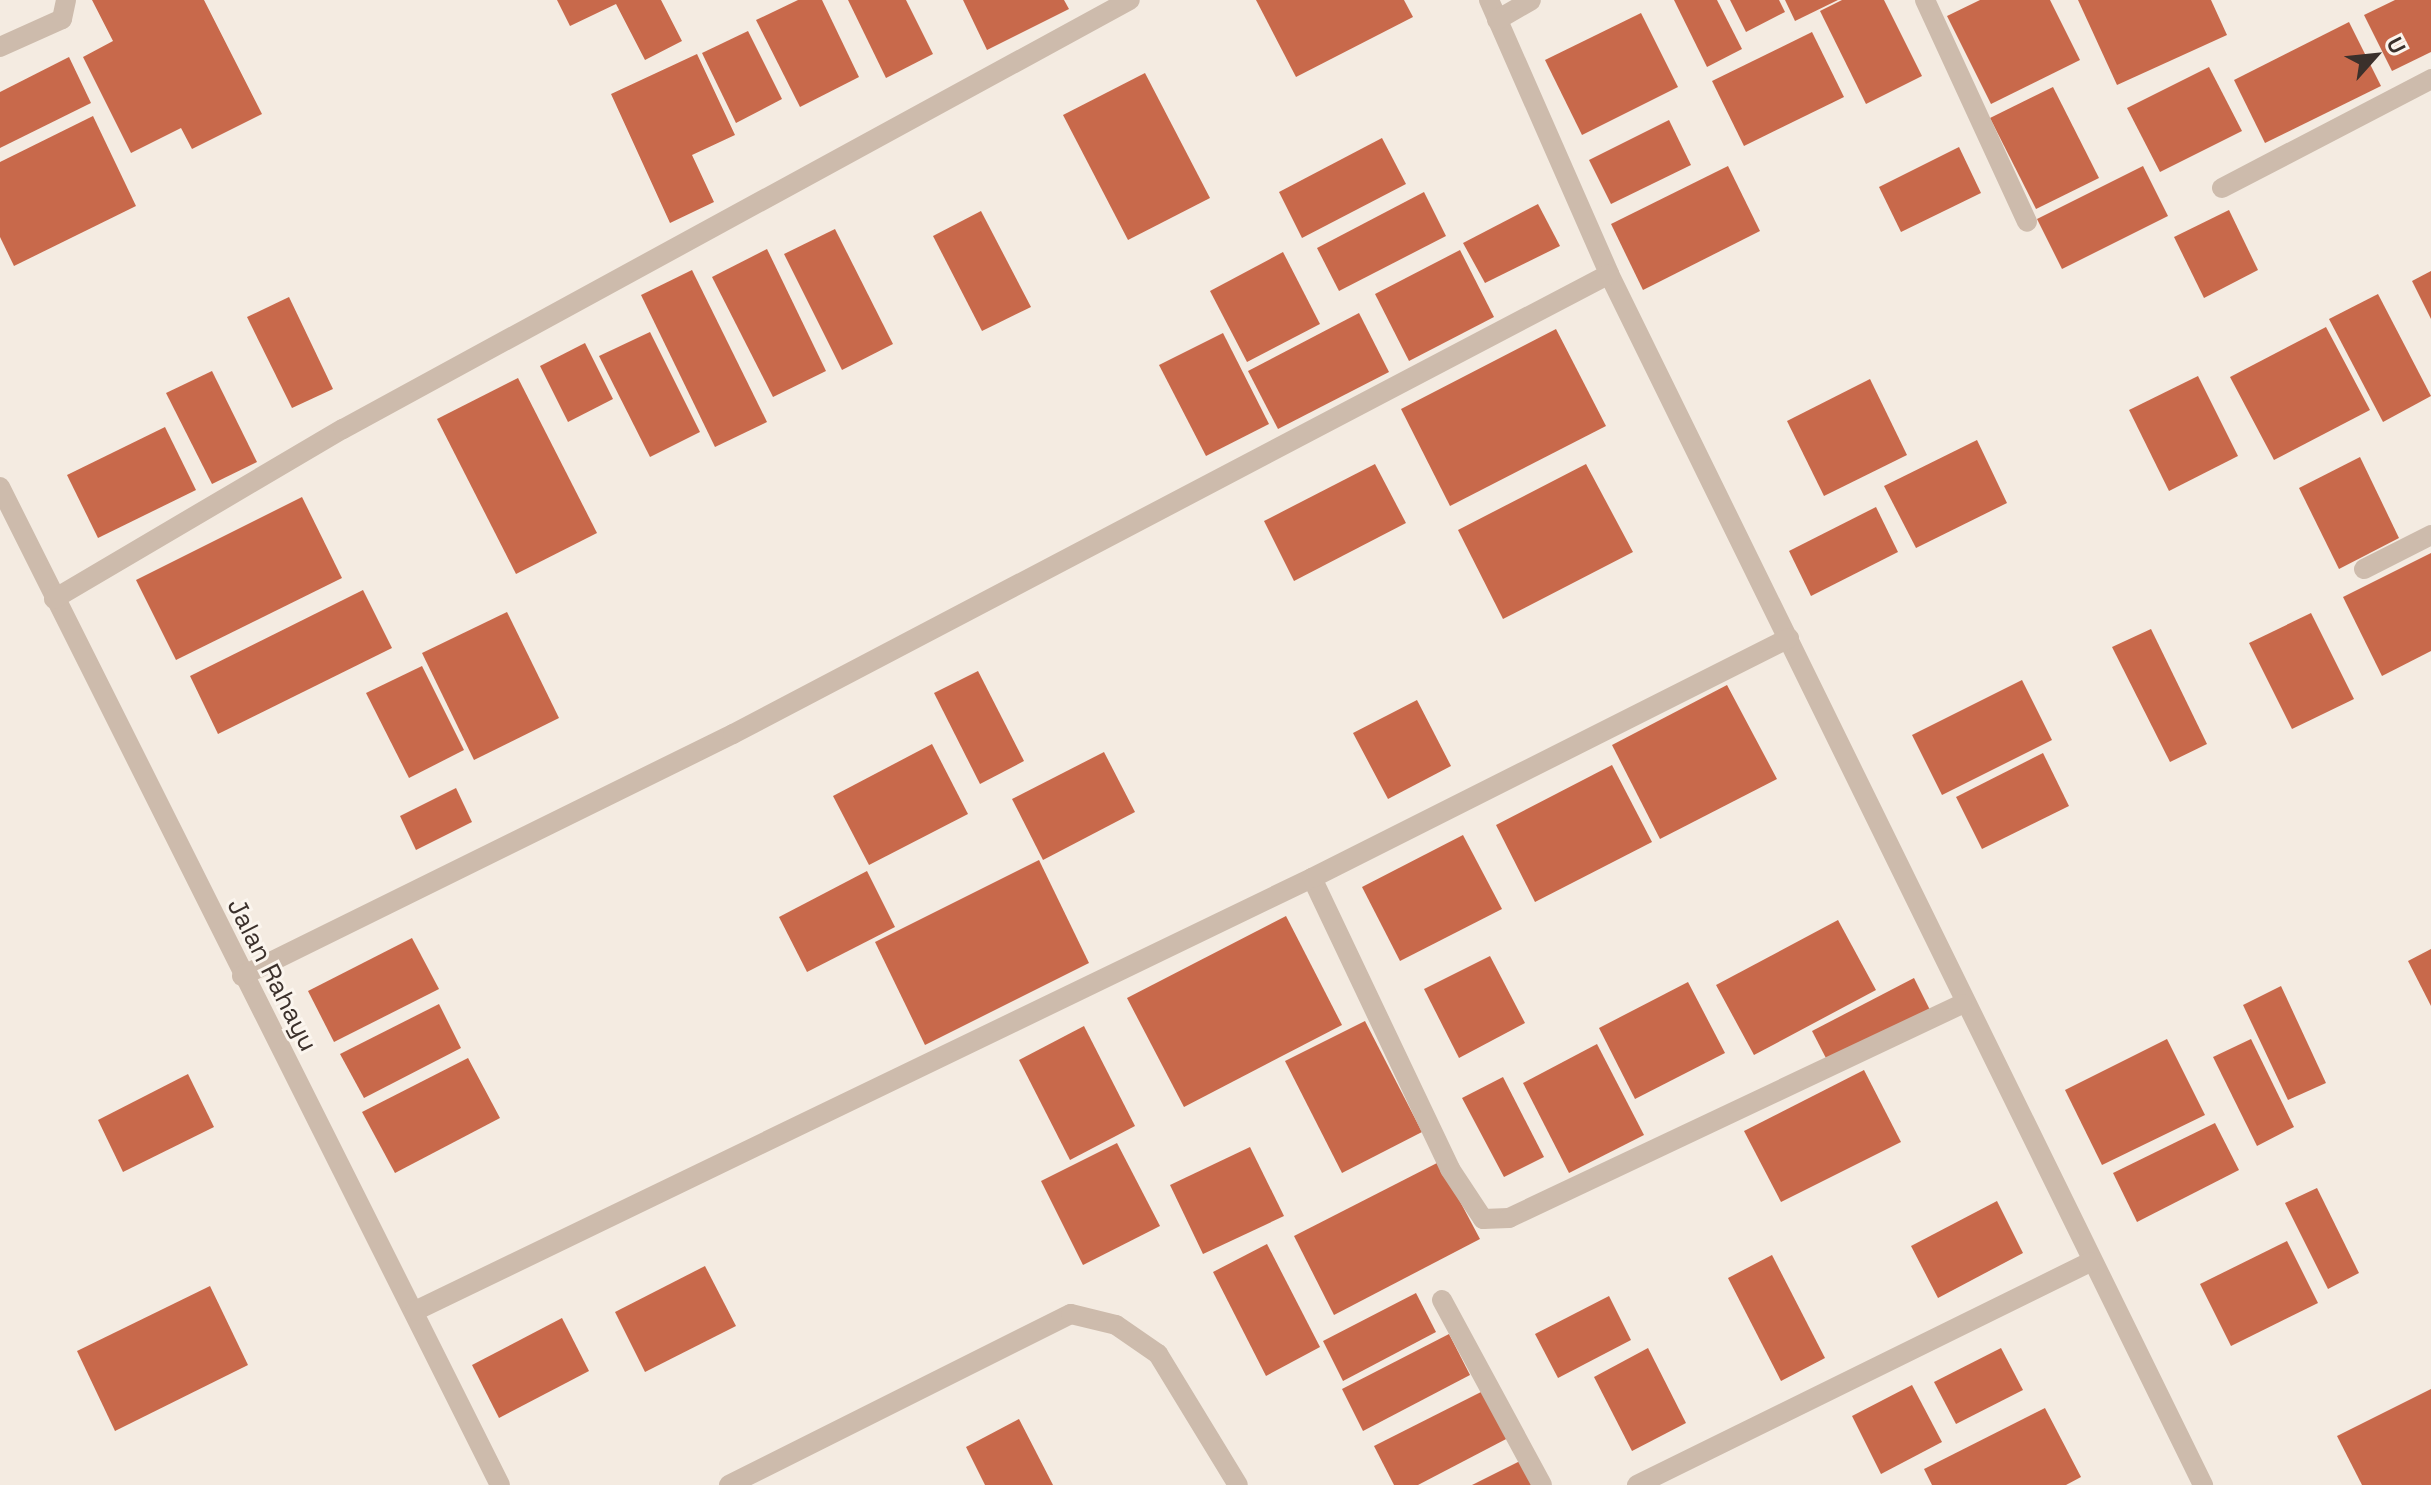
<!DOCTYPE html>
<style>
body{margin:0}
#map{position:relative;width:2431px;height:1485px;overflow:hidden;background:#f4ebe1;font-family:"Space Grotesk",sans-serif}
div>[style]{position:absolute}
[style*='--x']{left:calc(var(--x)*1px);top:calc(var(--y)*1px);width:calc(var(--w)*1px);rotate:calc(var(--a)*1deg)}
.building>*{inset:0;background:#c8694b}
.street>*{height:20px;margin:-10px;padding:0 10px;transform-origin:10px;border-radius:10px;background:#cdbbac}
span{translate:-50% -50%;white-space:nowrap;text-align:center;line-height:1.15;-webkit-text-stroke:6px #fbf5ee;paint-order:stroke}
.street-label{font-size:26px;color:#3b302b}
.north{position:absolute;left:2335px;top:16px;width:80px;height:80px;-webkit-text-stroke:6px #fbf5ee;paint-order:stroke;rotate:63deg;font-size:22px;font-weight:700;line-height:32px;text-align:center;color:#3b302b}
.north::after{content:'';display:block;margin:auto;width:28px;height:36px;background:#3b302b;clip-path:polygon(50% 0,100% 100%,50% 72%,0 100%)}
</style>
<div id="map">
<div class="building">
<i style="clip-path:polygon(92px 0,204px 0,262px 114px,192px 149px,181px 128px,131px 153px,83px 57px,113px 41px)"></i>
<i style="clip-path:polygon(557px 0,661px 0,682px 41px,645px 60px,616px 4px,570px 26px)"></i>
<i style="clip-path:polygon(798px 0,822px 0,859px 77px,800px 107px,756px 20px)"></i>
<i style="clip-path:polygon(848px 0,906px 0,933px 54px,886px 78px)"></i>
<i style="clip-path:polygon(963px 0,1064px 0,1069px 9px,987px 50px)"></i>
<i style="clip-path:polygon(1256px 0,1404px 0,1413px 17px,1296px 77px)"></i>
<i style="clip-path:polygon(1674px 0,1717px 0,1742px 49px,1707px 67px)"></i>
<i style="clip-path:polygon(1730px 0,1779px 0,1785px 12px,1746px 32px)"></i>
<i style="clip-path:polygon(1785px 0,1838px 0,1795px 21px)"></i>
<i style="clip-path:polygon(1842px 0,1884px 0,1922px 76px,1866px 104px,1820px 11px)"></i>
<i style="clip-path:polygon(1980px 0,2050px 0,2080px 60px,1991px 104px,1947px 16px)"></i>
<i style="clip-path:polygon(2078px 0,2211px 0,2227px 35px,2117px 85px)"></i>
<i style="clip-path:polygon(2395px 0,2431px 0,2431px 52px,2392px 71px,2364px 15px)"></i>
<i style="clip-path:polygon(1641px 13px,1678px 87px,1582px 135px,1545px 60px)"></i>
<i style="clip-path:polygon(2349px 22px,2381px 86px,2265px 143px,2234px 80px)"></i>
<i style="clip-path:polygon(748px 31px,782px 99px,736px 123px,702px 53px)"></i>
<i style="clip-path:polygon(1812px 32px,1844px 97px,1744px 146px,1712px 81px)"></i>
<i style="clip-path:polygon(697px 54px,735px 135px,692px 155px,714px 202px,670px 223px,611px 94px)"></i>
<i style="clip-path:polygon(69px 57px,91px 103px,0 148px,0 92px)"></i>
<i style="clip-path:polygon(2209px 67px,2242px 131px,2160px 172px,2127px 108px)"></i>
<i style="clip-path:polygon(1145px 73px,1210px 198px,1128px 240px,1063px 115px)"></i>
<i style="clip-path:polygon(2053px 87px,2099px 178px,2036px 209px,1990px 118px)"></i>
<i style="clip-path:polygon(93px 116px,136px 206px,14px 266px,0 237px,0 162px)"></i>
<i style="clip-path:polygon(1669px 120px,1691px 165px,1611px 204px,1589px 160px)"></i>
<i style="clip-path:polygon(1382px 138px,1406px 184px,1302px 238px,1279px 192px)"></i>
<i style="clip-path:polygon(1959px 147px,1981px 193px,1901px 232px,1879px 187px)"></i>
<i style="clip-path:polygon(1728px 166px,1760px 231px,1643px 290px,1611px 224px)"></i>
<i style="clip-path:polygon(2143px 166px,2168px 216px,2062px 269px,2037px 219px)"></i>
<i style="clip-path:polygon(1424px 192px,1446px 236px,1339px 291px,1317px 248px)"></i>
<i style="clip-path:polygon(1538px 204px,1560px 246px,1485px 283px,1463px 243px)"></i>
<i style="clip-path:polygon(2229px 210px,2258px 270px,2204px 298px,2174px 237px)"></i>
<i style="clip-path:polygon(981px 211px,1031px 307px,982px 331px,933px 236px)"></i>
<i style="clip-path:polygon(835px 229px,893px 344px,842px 370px,784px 254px)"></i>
<i style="clip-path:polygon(767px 249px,826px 371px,773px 397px,712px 277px)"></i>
<i style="clip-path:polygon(1460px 250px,1494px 317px,1409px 361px,1375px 294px)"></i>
<i style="clip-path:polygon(1283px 252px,1320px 324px,1247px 362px,1210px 291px)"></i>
<i style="clip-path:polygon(692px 270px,767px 422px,715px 447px,641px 295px)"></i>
<i style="clip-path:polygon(2431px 271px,2431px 319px,2412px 281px)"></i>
<i style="clip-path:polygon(2378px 294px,2431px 396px,2383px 422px,2329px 319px)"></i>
<i style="clip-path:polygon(289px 297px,333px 389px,292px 408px,247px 317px)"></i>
<i style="clip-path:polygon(1359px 313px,1389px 372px,1278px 429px,1248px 371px)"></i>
<i style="clip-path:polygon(2326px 327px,2370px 410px,2274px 460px,2230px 377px)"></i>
<i style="clip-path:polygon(1556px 329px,1606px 426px,1450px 506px,1401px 409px)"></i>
<i style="clip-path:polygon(650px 332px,700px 432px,650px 457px,599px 356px)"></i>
<i style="clip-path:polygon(1223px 333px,1269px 424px,1206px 456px,1159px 365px)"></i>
<i style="clip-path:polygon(585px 343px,613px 399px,568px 422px,540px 366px)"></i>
<i style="clip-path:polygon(212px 371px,257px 462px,212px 484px,166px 393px)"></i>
<i style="clip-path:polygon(2198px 376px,2238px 456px,2169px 491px,2129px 410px)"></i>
<i style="clip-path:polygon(518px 378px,597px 533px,516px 574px,437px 419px)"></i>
<i style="clip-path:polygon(1870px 379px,1907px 455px,1824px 496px,1787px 421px)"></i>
<i style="clip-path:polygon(165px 427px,196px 490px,98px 538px,67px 475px)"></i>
<i style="clip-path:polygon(1977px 440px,2007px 503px,1916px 548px,1884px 486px)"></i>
<i style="clip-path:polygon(2360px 457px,2399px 538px,2339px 569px,2299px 488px)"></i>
<i style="clip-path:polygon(1375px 464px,1406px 523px,1294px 581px,1264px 521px)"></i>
<i style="clip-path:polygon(1586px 464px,1633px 552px,1503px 619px,1458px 530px)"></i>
<i style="clip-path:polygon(302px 497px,342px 578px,176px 660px,136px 580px)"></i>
<i style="clip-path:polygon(1876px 507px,1898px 552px,1811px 596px,1789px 551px)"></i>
<i style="clip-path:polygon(2431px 553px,2431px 651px,2382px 676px,2343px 597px)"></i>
<i style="clip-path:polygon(363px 590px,392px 648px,218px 734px,190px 676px)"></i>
<i style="clip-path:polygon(507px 612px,559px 718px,474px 760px,422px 653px)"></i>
<i style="clip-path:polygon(2311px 613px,2354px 699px,2292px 729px,2249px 643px)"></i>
<i style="clip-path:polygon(2151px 629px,2207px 744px,2170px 762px,2112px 647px)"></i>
<i style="clip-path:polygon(422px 666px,464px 750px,409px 778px,366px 693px)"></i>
<i style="clip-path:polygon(978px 671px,1024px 761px,980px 784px,934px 693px)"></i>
<i style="clip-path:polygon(2022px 680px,2052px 740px,1942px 795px,1912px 735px)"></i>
<i style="clip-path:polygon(1727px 685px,1777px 779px,1660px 839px,1612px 745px)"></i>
<i style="clip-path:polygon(1417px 700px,1451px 766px,1388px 799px,1353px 733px)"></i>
<i style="clip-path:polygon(932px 744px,968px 814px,869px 865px,833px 796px)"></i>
<i style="clip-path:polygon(1104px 752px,1135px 812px,1043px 860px,1012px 799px)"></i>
<i style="clip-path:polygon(2043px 753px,2069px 806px,1982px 849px,1956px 797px)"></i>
<i style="clip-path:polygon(1612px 765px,1652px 842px,1535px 902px,1496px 825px)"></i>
<i style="clip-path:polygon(456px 788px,472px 822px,416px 850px,400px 816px)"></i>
<i style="clip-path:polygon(1463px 835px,1502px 909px,1400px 961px,1362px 887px)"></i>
<i style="clip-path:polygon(1039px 860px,1089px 963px,925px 1045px,875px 942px)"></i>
<i style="clip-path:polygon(867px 871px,895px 927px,807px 972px,779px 917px)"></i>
<i style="clip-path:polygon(1286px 916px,1342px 1025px,1184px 1107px,1127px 998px)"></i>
<i style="clip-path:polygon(1838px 920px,1876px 990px,1754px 1055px,1716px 985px)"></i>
<i style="clip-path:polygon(412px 938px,439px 989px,334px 1042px,308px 991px)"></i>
<i style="clip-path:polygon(2431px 949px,2431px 1006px,2408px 961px)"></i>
<i style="clip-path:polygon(1490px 956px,1525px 1023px,1459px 1058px,1424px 989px)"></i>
<i style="clip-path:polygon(1914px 978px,1930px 1010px,1828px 1062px,1812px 1031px)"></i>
<i style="clip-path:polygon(1688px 982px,1725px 1053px,1635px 1099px,1599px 1028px)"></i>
<i style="clip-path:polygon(2281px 986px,2326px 1083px,2288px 1100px,2243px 1005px)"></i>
<i style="clip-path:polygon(439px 1004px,461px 1048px,364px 1098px,340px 1054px)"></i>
<i style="clip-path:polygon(1365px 1021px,1422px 1132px,1342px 1173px,1285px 1061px)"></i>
<i style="clip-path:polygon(1084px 1026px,1135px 1126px,1070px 1160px,1019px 1060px)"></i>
<i style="clip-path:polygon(2167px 1039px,2205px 1115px,2102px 1165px,2065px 1090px)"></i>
<i style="clip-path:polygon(2251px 1039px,2294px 1127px,2257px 1146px,2213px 1057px)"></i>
<i style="clip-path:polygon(1597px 1044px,1644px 1135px,1569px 1173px,1523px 1083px)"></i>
<i style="clip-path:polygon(468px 1058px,500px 1118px,395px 1173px,362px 1112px)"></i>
<i style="clip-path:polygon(1864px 1070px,1901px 1142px,1781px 1202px,1744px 1131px)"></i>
<i style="clip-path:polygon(188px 1074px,214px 1127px,123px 1172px,98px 1120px)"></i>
<i style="clip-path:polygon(1503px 1077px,1544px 1157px,1504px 1177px,1462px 1098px)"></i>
<i style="clip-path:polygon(2215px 1123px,2239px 1170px,2137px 1222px,2113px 1173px)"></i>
<i style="clip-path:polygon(1117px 1143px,1160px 1226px,1083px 1265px,1041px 1181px)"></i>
<i style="clip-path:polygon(1250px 1147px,1284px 1216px,1203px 1254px,1170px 1185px)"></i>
<i style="clip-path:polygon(1439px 1162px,1480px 1239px,1334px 1315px,1294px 1236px)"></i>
<i style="clip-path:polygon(2317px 1188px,2359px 1273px,2328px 1289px,2285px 1203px)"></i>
<i style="clip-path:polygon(1997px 1201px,2023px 1253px,1938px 1298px,1911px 1246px)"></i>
<i style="clip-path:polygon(2287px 1241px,2318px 1303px,2231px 1346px,2200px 1284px)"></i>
<i style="clip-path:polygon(1267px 1244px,1320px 1347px,1266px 1376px,1213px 1272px)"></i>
<i style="clip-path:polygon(1772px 1255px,1825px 1358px,1781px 1381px,1728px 1278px)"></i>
<i style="clip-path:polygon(705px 1266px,736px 1326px,645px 1372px,615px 1312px)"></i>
<i style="clip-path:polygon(210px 1286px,248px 1365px,115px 1431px,77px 1351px)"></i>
<i style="clip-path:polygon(1416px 1293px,1436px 1332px,1343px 1381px,1323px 1341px)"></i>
<i style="clip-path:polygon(1609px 1296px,1631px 1340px,1558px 1378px,1535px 1334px)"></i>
<i style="clip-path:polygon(562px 1318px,589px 1371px,499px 1418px,472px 1365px)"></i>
<i style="clip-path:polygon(1449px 1334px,1470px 1375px,1363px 1431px,1342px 1389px)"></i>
<i style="clip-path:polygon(1648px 1348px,1686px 1423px,1632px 1451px,1594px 1377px)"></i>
<i style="clip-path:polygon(2001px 1348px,2023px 1390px,1956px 1424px,1934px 1382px)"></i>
<i style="clip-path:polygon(1912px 1385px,1942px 1442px,1881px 1474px,1852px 1416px)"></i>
<i style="clip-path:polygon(2431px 1389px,2431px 1485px,2362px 1485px,2337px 1436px)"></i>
<i style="clip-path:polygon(1485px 1390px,1510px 1437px,1418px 1485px,1394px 1485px,1374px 1446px)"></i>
<i style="clip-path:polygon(2045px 1408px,2081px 1477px,2066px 1485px,1932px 1485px,1924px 1469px)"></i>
<i style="clip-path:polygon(1019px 1419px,1053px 1485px,985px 1485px,966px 1447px)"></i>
<i style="clip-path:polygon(1520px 1461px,1533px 1485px,1472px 1485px)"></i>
</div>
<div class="street">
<i style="--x:1489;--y:0;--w:299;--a:66.3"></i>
<i style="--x:1609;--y:274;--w:1349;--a:63.87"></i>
<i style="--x:1925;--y:0;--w:244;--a:65.3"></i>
<i style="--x:1497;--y:20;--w:39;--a:-30"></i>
<i style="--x:0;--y:47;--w:68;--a:-24.3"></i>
<i style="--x:62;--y:19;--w:19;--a:-78"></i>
<i style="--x:2222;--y:188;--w:236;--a:-27.5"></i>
<i style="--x:0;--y:487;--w:1116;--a:63.39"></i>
<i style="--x:2364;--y:569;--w:75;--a:-26.9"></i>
<i style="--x:54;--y:599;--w:335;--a:-30.5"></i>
<i style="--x:343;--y:429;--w:896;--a:-28.6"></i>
<i style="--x:1312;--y:878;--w:322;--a:64.6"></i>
<i style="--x:1450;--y:1169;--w:60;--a:56.6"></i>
<i style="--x:1483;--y:1219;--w:26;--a:-2"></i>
<i style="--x:1509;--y:1218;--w:501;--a:-25.29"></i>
<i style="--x:242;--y:976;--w:547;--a:-26.24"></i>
<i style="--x:733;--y:734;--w:989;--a:-27.7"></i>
<i style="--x:1442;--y:1300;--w:210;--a:61.6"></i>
<i style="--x:415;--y:1311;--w:996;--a:-25.77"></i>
<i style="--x:1312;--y:878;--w:534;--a:-26.71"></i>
<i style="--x:729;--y:1485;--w:382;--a:-26.6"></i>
<i style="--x:1071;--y:1314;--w:46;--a:13.7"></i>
<i style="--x:1116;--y:1325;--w:51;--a:34.6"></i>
<i style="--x:1158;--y:1354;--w:153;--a:58.6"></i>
<i style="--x:1637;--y:1485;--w:505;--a:-26.21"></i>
</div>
<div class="street-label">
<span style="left:272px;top:975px;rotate:63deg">Jalan Rahayu</span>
</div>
<div class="north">U</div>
</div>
